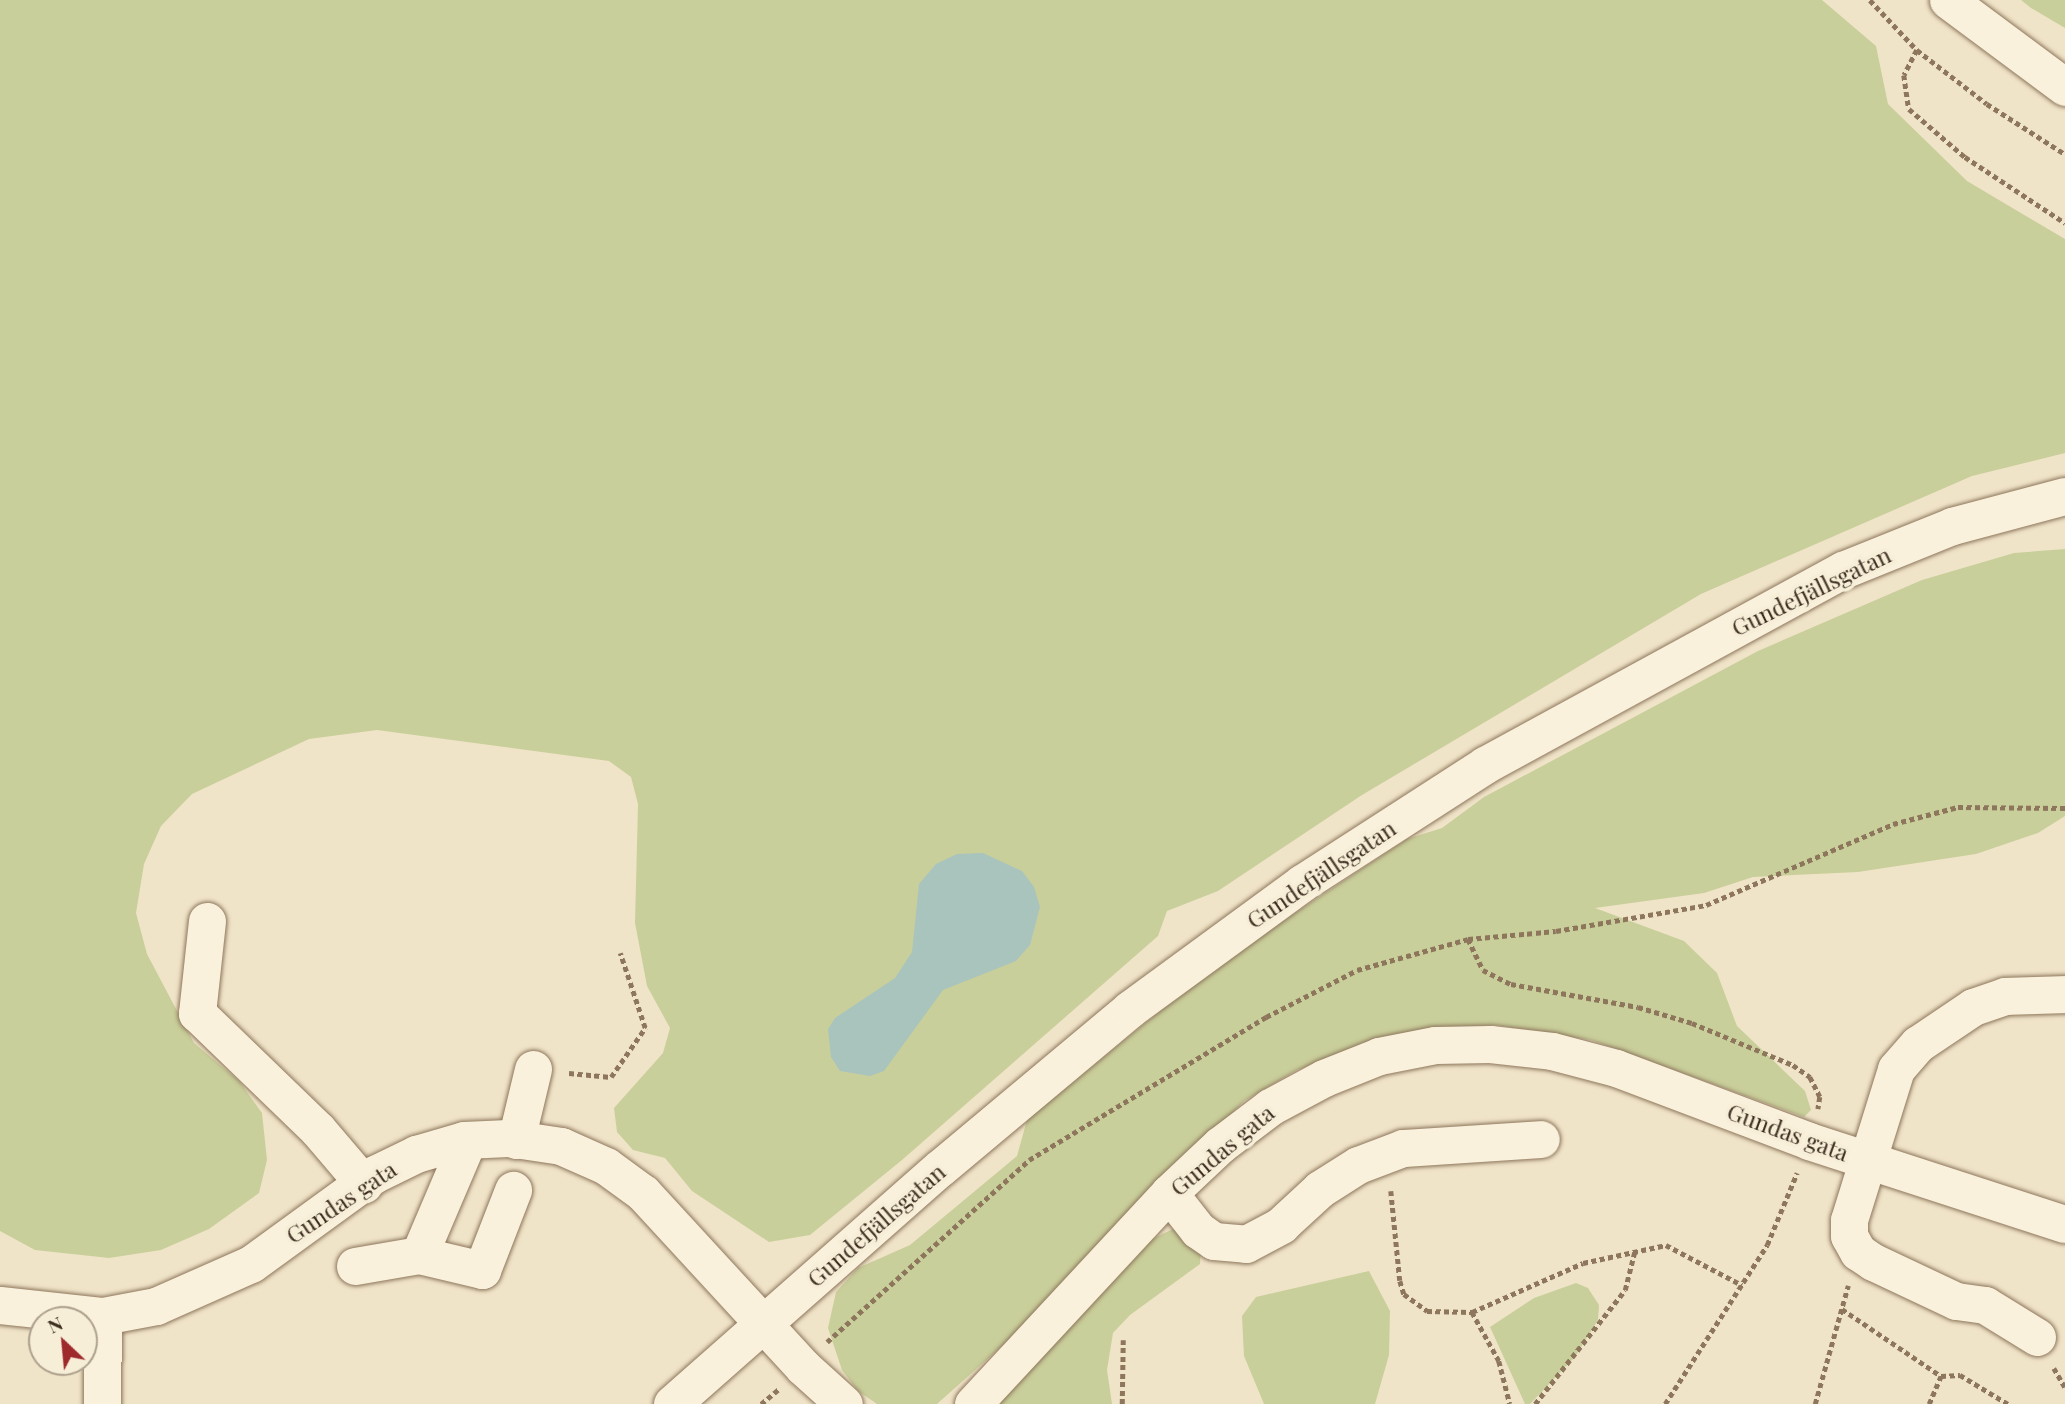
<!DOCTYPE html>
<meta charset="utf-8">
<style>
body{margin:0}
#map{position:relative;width:2065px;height:1404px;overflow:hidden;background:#f0e4c8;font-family:"Playfair Display",serif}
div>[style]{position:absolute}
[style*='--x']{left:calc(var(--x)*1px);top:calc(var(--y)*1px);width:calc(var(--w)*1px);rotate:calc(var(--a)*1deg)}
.green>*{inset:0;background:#c9cf9b}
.water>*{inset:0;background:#a9c4bc}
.path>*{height:4.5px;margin-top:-2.25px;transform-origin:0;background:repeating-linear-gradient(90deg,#8d765c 0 5px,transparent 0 8.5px)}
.roads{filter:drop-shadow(0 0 2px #8d765c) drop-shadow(0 0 2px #8d765c)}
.minor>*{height:37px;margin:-18.5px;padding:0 18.5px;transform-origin:18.5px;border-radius:18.5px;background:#faf1dc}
span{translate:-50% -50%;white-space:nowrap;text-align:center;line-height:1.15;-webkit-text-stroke:7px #f7eed8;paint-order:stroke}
.street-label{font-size:23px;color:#3d2e20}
.north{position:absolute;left:28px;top:1306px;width:70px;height:70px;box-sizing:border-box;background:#f7eed8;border:2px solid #ada18e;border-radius:50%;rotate:334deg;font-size:19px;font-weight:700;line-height:28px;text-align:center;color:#3d2e20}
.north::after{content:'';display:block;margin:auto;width:24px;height:32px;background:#9e2a2b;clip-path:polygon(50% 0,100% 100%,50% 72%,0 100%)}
</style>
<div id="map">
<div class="green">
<i style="clip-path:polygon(0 0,1822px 0,1876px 46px,1888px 104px,1967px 181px,2065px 239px,2065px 453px,1972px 476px,1701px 594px,1362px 795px,1218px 891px,1167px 911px,1158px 936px,902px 1160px,810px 1235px,769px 1242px,692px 1191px,665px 1158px,633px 1150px,617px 1132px,614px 1108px,663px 1053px,670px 1028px,647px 986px,635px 923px,638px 804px,631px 777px,609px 761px,377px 730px,309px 739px,192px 794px,161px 826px,144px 864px,136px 913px,147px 954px,194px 1043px,239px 1081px,262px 1113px,267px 1160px,259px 1193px,209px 1229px,161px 1250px,109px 1258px,35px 1250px,0 1231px)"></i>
<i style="clip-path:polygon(2021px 0,2065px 0,2065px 28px,2031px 8px)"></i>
<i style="clip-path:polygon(2065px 549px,2065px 816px,2038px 833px,1976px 854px,1858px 872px,1753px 877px,1704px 893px,1595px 908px,1684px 941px,1717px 973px,1737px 1026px,1805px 1091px,1811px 1110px,1804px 1117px,1591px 1040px,1496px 1025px,1422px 1029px,1359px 1046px,1297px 1070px,1244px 1101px,1021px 1329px,937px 1404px,877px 1404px,858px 1391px,842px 1370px,828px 1328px,836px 1292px,858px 1268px,910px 1245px,1017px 1156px,1027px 1120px,1216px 965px,1407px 839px,1442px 828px,1484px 797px,1758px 651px,1922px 580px,2014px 553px)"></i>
<i style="clip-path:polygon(1173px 1229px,1188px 1234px,1201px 1247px,1200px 1264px,1130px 1315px,1113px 1333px,1107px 1370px,1112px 1404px,998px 1404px,1150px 1240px)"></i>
<i style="clip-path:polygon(1369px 1271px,1390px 1311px,1389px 1355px,1375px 1404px,1264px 1404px,1244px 1356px,1242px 1316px,1256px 1297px)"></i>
<i style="clip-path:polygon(1576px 1283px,1588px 1288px,1599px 1305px,1598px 1320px,1575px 1357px,1530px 1404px,1525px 1404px,1490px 1327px,1534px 1298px)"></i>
</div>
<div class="water">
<i style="clip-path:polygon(983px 853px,1022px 871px,1034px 887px,1040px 907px,1030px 945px,1016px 961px,943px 990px,884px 1071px,870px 1076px,840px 1071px,831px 1057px,828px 1029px,835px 1018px,895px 978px,912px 952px,919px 884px,936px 864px,957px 854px)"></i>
</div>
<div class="path">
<i style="--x:1870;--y:0;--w:69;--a:46.8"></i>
<i style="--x:1917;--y:50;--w:88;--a:37.6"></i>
<i style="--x:1987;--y:104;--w:93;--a:32.7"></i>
<i style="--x:1917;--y:50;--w:28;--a:117"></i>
<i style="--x:1904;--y:75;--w:34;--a:82"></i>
<i style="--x:1909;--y:109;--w:74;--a:40.6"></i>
<i style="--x:1965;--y:157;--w:120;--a:33.4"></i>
<i style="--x:1468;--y:939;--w:34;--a:64"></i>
<i style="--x:1483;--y:970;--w:31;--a:27"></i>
<i style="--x:1511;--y:984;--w:129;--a:10.3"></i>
<i style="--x:1638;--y:1007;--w:56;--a:16.5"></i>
<i style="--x:1692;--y:1023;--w:109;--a:22.6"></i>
<i style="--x:1793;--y:1065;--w:21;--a:35"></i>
<i style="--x:1810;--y:1077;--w:22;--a:63"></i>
<i style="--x:1820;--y:1097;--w:12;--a:99"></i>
<i style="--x:569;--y:1073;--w:42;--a:5.4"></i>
<i style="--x:611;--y:1077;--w:60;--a:-55.2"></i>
<i style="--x:645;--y:1028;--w:79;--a:-108.4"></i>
<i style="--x:1391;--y:1191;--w:90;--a:84.3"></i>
<i style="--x:1400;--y:1281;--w:14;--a:73"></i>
<i style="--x:1404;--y:1294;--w:29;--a:36"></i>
<i style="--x:1427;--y:1311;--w:45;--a:1.3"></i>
<i style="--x:1472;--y:1312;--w:121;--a:-23.8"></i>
<i style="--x:1583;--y:1263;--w:85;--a:-12.2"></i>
<i style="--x:1666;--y:1245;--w:86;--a:27.8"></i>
<i style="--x:1842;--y:1309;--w:120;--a:34.1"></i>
<i style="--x:1941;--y:1376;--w:19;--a:-3"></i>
<i style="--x:1960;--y:1375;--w:56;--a:31.1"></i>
<i style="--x:1472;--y:1312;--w:56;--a:61.1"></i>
<i style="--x:1499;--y:1361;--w:44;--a:75.7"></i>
<i style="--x:827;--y:1342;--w:272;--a:-42"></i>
<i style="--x:1029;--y:1160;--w:277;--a:-31.1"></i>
<i style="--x:1266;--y:1017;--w:102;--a:-27.3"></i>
<i style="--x:1357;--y:970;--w:115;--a:-15.6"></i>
<i style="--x:1468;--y:939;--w:88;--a:-5.2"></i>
<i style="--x:1556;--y:931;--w:152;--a:-9.8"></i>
<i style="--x:1706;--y:905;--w:204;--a:-23.4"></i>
<i style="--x:1893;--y:824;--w:67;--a:-14.7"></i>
<i style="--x:1958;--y:807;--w:107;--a:0.5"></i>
<i style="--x:2054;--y:1368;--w:22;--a:60"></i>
<i style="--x:761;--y:1404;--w:23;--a:-40"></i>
<i style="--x:1122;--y:1404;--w:64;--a:-89.1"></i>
<i style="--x:1535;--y:1404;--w:145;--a:-51.7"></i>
<i style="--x:1625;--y:1290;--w:41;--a:-76"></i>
<i style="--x:1665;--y:1404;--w:189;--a:-57.3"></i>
<i style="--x:1767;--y:1245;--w:78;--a:-67.4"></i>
<i style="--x:1815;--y:1404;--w:123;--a:-74.4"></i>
<i style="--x:1929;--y:1404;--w:30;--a:-67"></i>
</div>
<div class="roads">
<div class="minor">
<i style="--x:1948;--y:0;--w:146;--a:36.6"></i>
<i style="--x:207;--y:921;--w:93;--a:96.2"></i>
<i style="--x:197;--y:1013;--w:168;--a:44"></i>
<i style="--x:318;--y:1130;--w:71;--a:49.6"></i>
<i style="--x:516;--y:1140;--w:73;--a:-76.5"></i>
<i style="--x:1169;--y:1193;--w:47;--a:51.9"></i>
<i style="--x:1198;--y:1230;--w:19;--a:35"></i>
<i style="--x:1214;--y:1241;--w:32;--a:5"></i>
<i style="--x:1246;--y:1244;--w:40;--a:-28"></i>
<i style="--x:1281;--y:1225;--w:53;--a:-42.7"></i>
<i style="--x:1320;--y:1189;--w:45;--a:-32.3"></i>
<i style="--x:1358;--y:1165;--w:48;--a:-20.7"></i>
<i style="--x:1403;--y:1148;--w:138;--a:-3.7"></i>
<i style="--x:419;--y:1255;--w:125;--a:-66.9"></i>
<i style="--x:355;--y:1266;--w:65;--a:-9.8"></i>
<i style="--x:419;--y:1255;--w:65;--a:13.4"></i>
<i style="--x:482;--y:1270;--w:86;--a:-68.8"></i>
<i style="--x:0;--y:1305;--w:104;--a:6.1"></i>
<i style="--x:103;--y:1316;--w:54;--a:-10.7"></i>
<i style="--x:156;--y:1306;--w:104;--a:-23.9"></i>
<i style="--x:251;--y:1264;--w:153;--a:-36"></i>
<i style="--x:375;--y:1174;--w:46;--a:-26"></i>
<i style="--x:416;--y:1154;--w:50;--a:-16.3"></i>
<i style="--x:464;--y:1140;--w:44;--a:-2.6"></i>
<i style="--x:508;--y:1138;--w:54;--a:8.6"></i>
<i style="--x:561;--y:1146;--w:49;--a:24"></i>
<i style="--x:606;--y:1166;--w:46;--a:36.1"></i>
<i style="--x:643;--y:1193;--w:236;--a:47.4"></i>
<i style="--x:803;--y:1367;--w:55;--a:42.1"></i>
<i style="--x:2037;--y:1337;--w:61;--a:-148.4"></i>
<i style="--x:1985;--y:1305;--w:29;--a:-172"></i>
<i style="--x:1956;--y:1301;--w:92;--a:-154.8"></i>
<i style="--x:1873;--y:1262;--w:18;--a:-146"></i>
<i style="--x:1858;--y:1252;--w:18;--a:-119"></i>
<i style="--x:1849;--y:1236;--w:16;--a:-90"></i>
<i style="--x:1849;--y:1220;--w:158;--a:-72.7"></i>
<i style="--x:1896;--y:1069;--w:33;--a:-49"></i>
<i style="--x:1918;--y:1044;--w:66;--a:-33.9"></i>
<i style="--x:1973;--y:1007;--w:34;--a:-19"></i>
<i style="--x:2005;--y:996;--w:60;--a:-1.9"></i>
<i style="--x:102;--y:1404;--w:88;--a:-89.3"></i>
<i style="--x:672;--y:1404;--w:357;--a:-41.4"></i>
<i style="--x:940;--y:1168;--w:248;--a:-39.9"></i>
<i style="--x:1130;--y:1009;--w:213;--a:-36.2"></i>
<i style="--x:1302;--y:883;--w:218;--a:-32.8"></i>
<i style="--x:1485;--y:765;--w:408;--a:-28.6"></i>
<i style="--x:1843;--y:570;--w:118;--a:-22"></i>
<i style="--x:1952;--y:526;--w:117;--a:-14.9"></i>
<i style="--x:973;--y:1404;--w:288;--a:-47.1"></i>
<i style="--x:1169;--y:1193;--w:70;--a:-43.3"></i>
<i style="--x:1220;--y:1145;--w:63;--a:-37.2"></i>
<i style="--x:1270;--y:1107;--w:61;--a:-28.2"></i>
<i style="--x:1324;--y:1078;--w:59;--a:-21.8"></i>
<i style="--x:1379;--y:1056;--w:57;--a:-11.1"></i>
<i style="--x:1435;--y:1045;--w:55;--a:-1"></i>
<i style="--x:1490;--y:1044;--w:62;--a:6.4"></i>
<i style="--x:1552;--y:1051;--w:66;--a:14.9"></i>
<i style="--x:1616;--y:1068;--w:206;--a:20.7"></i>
<i style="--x:1809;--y:1141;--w:269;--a:18"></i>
</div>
</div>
<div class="street-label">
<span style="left:1811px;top:591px;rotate:-26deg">Gundefjällsgatan</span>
<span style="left:1321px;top:874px;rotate:-34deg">Gundefjällsgatan</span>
<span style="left:1788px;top:1132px;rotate:20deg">Gundas gata</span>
<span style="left:1222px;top:1150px;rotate:-40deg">Gundas gata</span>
<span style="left:341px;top:1202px;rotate:-34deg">Gundas gata</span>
<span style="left:876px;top:1225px;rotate:-41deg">Gundefjällsgatan</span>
</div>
<div class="north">N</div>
</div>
